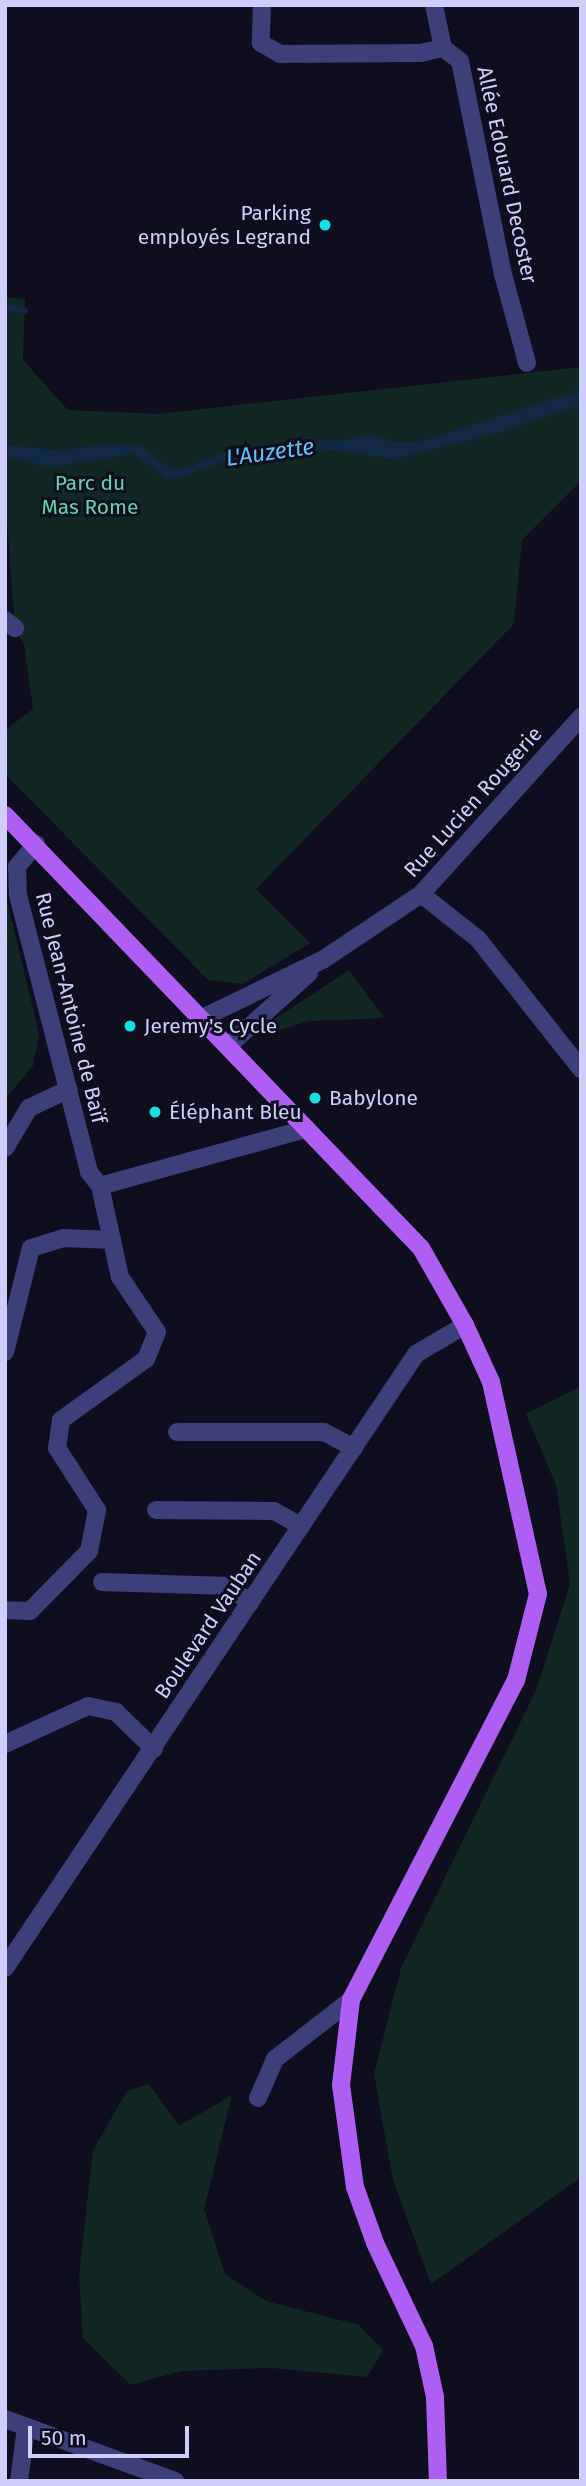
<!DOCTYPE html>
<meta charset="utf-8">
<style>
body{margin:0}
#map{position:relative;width:586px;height:2486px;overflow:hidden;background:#0f0e1e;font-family:"Fira Sans",sans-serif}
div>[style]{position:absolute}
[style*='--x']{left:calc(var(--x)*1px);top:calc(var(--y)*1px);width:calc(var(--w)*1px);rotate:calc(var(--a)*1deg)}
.green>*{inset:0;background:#112724}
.water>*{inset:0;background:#122943}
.stream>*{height:6px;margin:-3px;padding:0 3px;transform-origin:3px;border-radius:3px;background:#122943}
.minor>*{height:18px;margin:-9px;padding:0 9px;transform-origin:9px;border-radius:9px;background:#3c3f79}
.major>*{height:18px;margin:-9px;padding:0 9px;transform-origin:9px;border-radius:9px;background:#ae5ef2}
.dots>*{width:19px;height:19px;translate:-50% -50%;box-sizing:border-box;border:4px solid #0f0e1e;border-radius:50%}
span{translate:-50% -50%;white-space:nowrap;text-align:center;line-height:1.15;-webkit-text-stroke:6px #0f0e1e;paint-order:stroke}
.street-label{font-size:21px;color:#cfcefb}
.poi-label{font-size:21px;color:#cfcefb}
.right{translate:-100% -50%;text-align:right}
.left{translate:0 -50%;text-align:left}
.park-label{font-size:21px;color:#61d4ad}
.water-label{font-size:23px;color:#65bdf3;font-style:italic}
.frame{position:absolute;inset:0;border:7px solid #cfcefb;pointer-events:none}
.scale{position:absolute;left:28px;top:2426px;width:161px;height:32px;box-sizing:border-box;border:4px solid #cfcefb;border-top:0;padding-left:9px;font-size:21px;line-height:24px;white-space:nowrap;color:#cfcefb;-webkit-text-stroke:5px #0f0e1e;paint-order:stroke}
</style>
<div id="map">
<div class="green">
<i style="clip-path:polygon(5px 297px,25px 299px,23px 360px,68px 410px,158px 414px,581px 367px,581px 481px,522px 540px,514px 624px,256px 889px,310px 943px,243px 984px,208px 980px,5px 774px,5px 730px,33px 709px,24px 645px,15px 628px,5px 496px)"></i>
<i style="clip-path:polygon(5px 893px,39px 1034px,33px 1066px,5px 1099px)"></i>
<i style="clip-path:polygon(349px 970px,384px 1018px,309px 1021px,266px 1034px,261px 1028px)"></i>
<i style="clip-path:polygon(581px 1386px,581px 2177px,431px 2284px,393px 2180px,374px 2074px,401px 1968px,537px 1688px,570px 1584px,556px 1485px,526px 1414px)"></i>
<i style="clip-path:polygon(149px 2084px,179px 2126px,232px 2095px,204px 2209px,225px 2274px,266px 2301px,359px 2325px,383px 2350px,367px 2377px,272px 2368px,181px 2371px,131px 2385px,83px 2338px,79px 2276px,93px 2150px,127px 2091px)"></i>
</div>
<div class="water">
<i style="clip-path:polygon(581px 390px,581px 404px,501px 432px,394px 459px,329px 450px,226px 461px,169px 480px,133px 454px,50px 467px,5px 456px,5px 445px,65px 451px,99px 444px,138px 445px,172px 469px,186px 468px,230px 450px,255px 452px,302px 440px,340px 441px,370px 434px,392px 442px,419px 442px)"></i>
</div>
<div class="stream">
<i style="--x:5;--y:307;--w:20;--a:11"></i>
</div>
<div class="minor">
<i style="--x:262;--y:5;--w:38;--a:92"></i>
<i style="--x:261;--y:43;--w:22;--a:30"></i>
<i style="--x:280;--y:54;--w:141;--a:-0.4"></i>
<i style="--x:421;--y:53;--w:23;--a:-13"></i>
<i style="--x:434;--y:5;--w:44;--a:78.2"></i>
<i style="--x:443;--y:48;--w:21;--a:37"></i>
<i style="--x:460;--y:61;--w:217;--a:78.6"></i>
<i style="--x:503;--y:274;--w:92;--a:74.9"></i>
<i style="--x:5;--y:620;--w:13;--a:39"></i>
<i style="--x:36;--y:844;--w:30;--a:130"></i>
<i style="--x:17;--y:867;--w:28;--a:88"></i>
<i style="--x:18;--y:895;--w:286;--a:75.6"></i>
<i style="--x:89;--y:1172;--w:18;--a:52"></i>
<i style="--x:100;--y:1186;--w:214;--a:-15.5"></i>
<i style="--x:421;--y:894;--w:73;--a:38.3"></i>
<i style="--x:478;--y:939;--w:166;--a:51.6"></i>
<i style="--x:202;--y:1018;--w:136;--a:-25.8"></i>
<i style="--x:324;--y:959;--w:117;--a:-33.8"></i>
<i style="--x:421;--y:894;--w:239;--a:-47.9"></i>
<i style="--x:228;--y:1046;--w:109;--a:-42"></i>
<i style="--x:5;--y:1148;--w:47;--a:-59"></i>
<i style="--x:29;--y:1108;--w:44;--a:-25.4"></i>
<i style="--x:100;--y:1186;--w:55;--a:77.5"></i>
<i style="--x:5;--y:1352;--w:107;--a:-76"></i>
<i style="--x:31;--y:1248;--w:34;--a:-17"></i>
<i style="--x:64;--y:1238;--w:48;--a:2.4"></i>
<i style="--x:112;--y:1240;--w:38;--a:78"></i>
<i style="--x:120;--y:1277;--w:66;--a:56.1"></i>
<i style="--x:157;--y:1332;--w:29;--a:112"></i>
<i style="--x:146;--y:1359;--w:105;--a:144.3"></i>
<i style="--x:61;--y:1420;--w:28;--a:98"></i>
<i style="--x:57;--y:1448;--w:74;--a:57.2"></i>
<i style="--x:97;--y:1510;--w:42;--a:101"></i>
<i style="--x:89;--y:1551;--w:84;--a:134.5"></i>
<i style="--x:30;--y:1611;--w:25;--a:-178"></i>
<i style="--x:177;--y:1432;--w:147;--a:0"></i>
<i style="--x:324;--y:1432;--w:34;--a:28"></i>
<i style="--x:156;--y:1510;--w:118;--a:0.5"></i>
<i style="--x:274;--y:1511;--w:31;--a:29"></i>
<i style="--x:102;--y:1582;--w:127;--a:1.8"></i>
<i style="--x:229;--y:1586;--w:27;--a:39"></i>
<i style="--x:5;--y:1744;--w:91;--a:-24.6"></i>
<i style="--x:88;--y:1706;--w:29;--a:12"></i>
<i style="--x:116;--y:1712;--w:53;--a:44.2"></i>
<i style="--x:5;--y:1968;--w:739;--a:-56.2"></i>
<i style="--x:416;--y:1354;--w:57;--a:-30.6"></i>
<i style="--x:258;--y:2098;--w:43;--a:-66.4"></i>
<i style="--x:275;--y:2059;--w:96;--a:-37.8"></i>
<i style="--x:5;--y:2419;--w:181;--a:20"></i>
<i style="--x:19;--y:2481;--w:53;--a:-82.5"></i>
</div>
<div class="major">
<i style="--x:5;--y:815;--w:600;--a:46.15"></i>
<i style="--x:421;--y:1248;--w:89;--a:60.3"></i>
<i style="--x:465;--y:1325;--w:63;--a:65.5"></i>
<i style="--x:491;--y:1382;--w:217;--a:77.5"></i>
<i style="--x:538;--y:1594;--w:89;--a:104.3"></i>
<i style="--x:516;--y:1680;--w:360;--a:117.3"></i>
<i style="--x:351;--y:2000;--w:86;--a:96.7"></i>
<i style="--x:341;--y:2085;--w:103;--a:82.2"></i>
<i style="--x:355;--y:2187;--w:59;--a:70.3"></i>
<i style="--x:375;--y:2243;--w:114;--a:64.6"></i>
<i style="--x:424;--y:2346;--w:52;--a:77.8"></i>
<i style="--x:435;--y:2397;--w:84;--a:88"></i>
</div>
<div class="dots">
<i style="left:325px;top:225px;background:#12e1e3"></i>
<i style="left:130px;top:1026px;background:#12e1e3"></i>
<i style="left:315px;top:1098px;background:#12e1e3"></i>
<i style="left:155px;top:1112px;background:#12e1e3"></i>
</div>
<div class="street-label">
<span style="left:507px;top:175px;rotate:78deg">Allée Edouard Decoster</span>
<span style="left:473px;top:802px;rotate:-48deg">Rue Lucien Rougerie</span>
<span style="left:71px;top:1008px;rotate:76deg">Rue Jean-Antoine de Baïf</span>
<span style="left:208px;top:1625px;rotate:-56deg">Boulevard Vauban</span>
</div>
<div class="poi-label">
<span class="right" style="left:311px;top:225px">Parking<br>employés Legrand</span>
<span class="left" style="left:144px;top:1026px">Jeremy's Cycle</span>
<span class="left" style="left:329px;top:1098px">Babylone</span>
<span class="left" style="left:169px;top:1112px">Éléphant Bleu</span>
</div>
<div class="park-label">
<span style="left:90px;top:495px">Parc du<br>Mas Rome</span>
</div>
<div class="water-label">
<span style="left:270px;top:452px;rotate:-8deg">L'Auzette</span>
</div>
<div class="frame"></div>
<div class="scale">50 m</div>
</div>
